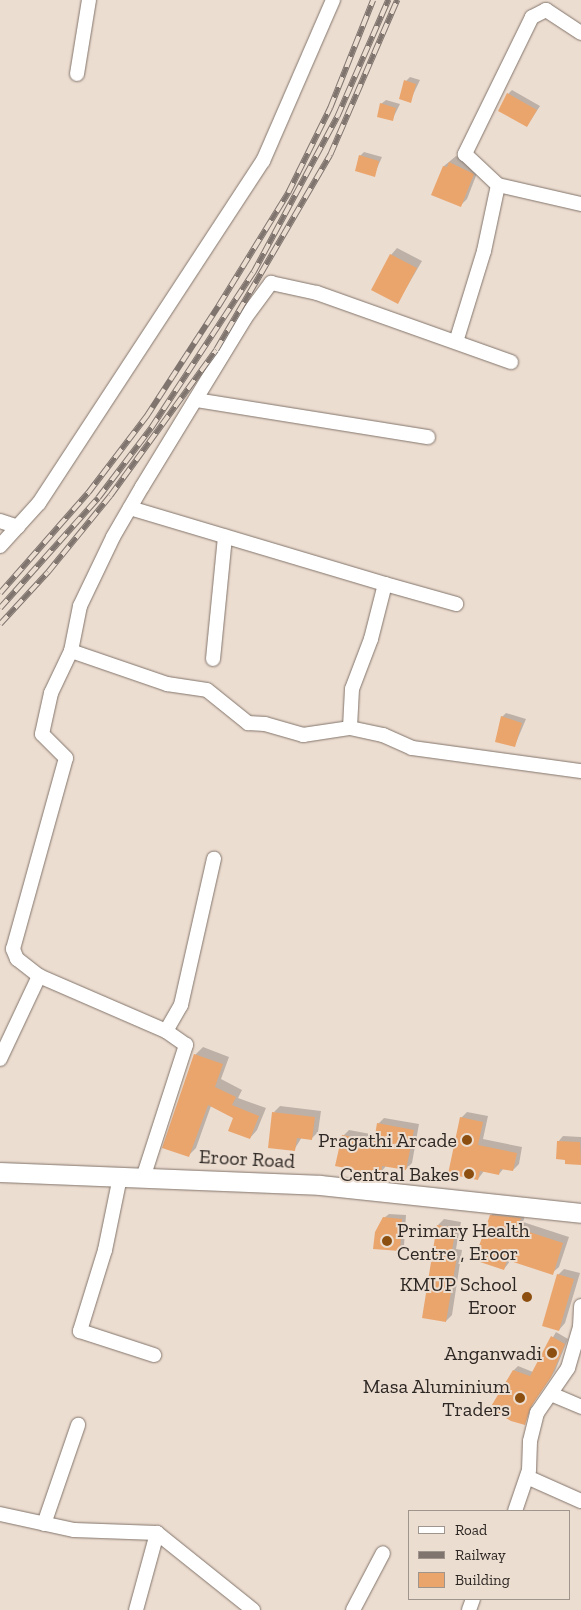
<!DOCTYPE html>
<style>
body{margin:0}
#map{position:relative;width:581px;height:1610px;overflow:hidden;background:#ecddd1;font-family:"Zilla Slab",serif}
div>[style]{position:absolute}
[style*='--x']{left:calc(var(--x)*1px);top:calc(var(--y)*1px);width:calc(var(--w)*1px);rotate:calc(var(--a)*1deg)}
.shadow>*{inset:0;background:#0003}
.building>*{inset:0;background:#eaa56d}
.roads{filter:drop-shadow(0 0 1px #83756b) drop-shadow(0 0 1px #83756b)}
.minor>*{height:14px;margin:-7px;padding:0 7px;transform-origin:7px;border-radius:7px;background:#fff}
.secondary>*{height:19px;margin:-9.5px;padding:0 9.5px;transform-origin:9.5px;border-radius:9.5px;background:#fff}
.rail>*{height:5.5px;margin-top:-2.75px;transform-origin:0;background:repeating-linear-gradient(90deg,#ecddd1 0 11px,#7f756e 0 22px);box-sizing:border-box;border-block:1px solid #7f756e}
.dots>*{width:14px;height:14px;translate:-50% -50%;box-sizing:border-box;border:2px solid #ecddd1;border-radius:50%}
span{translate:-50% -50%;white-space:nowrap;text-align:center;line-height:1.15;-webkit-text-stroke:4px #ecddd1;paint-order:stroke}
.poi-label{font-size:20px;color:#2e2824}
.right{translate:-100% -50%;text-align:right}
.left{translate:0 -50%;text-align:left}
.street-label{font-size:20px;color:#2e2824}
.legend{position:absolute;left:408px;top:1510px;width:162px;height:90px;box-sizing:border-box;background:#ecddd1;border:1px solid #a0958c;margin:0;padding:6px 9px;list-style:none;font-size:15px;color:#2e2824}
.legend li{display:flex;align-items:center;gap:10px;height:25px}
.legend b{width:25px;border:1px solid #a0958c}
</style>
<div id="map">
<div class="shadow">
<i style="clip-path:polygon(410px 77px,420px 80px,410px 101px,406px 81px)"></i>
<i style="clip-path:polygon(512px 90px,540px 106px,527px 126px,508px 94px)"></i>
<i style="clip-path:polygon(386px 100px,400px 104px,392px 120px,381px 104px)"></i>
<i style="clip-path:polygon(364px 152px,382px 157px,374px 175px,360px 156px)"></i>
<i style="clip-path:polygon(456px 156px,479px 168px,467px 199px,461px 205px,433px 195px,444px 166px)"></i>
<i style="clip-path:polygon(397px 248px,422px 261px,398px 302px,391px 255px)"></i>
<i style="clip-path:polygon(506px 713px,526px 719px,515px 745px,502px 717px)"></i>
<i style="clip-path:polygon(203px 1047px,229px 1057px,221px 1079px,242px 1090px,238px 1098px,266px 1108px,257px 1130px,250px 1138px,234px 1118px,211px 1106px,196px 1148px,188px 1156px,195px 1055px)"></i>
<i style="clip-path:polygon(280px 1106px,321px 1111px,318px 1132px,312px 1138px,302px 1137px,294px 1150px,274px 1112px)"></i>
<i style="clip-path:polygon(467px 1112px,488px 1116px,483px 1139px,522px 1147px,519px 1164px,513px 1170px,504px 1168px,499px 1174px,484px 1171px,478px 1179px,461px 1118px)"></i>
<i style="clip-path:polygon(384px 1118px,419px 1124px,412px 1163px,406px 1169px,386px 1166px,380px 1173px,343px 1136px,349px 1130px,376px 1135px,378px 1124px)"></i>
<i style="clip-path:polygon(563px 1136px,581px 1137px,581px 1163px,566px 1163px,558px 1142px)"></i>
<i style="clip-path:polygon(498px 1209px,526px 1212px,523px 1222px,569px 1237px,559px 1267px,552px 1273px,511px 1260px,504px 1269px,491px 1215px)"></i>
<i style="clip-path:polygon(389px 1214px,406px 1215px,404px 1246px,399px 1250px,384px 1218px)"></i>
<i style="clip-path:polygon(444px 1219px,461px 1222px,456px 1249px,462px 1250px,452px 1315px,446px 1321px,438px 1225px)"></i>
<i style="clip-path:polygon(564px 1269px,580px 1273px,565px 1323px,559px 1330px,558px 1275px)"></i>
<i style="clip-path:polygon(556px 1332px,568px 1339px,555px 1371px,533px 1403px,525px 1423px,514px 1370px,518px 1366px,533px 1372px)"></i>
</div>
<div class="building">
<i style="clip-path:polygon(404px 80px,416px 84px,411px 103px,399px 99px)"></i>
<i style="clip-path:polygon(507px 93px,537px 110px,527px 127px,498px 111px)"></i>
<i style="clip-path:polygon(380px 103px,396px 108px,393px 121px,377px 117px)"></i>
<i style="clip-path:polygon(359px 155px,379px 161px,375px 177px,355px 171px)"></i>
<i style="clip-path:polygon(449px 162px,474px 174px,461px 207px,431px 195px,443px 166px,447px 167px)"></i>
<i style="clip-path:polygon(390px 254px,417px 268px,398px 304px,371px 290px)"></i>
<i style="clip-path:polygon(501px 716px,522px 723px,515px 747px,495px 742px)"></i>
<i style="clip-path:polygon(194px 1054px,223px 1064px,215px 1087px,236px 1097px,232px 1105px,259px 1116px,250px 1139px,228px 1131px,233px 1118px,208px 1105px,189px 1157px,162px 1148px)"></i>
<i style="clip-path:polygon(272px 1112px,315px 1117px,312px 1140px,297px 1138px,295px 1151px,268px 1148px)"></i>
<i style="clip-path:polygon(460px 1117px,483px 1122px,478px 1145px,517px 1153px,513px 1171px,500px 1169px,499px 1175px,480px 1171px,478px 1180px,448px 1174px)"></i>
<i style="clip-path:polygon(377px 1123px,414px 1130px,406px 1170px,382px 1166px,381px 1175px,335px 1166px,342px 1135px,374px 1141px)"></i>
<i style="clip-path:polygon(557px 1141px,580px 1142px,581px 1165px,565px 1164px,565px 1160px,556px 1159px)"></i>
<i style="clip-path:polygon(490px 1215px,521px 1218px,517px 1228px,563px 1243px,553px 1275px,507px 1260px,504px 1270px,474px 1260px)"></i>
<i style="clip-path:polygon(383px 1217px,402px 1219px,400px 1251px,373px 1249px,375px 1232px)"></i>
<i style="clip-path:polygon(437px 1225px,456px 1228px,451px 1255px,457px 1256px,446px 1322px,422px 1318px)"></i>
<i style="clip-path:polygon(557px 1274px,574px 1279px,559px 1331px,542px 1326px)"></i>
<i style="clip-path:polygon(551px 1336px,565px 1344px,551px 1377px,530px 1408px,525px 1425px,511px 1421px,490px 1408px,513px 1370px,530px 1376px)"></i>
</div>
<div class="roads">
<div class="minor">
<i style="--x:581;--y:33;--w:42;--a:-146.7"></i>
<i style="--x:546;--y:10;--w:16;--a:153"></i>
<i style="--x:532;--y:17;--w:153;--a:116.1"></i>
<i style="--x:465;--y:154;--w:45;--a:43.2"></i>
<i style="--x:498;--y:185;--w:85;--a:12.9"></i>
<i style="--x:77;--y:74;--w:75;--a:-80.8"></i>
<i style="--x:456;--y:342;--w:95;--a:-72.9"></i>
<i style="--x:484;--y:251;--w:67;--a:-78"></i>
<i style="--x:196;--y:400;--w:235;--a:9.1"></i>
<i style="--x:130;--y:508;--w:266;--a:16.6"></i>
<i style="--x:385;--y:584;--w:57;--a:104.3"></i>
<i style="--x:371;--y:639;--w:53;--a:110.8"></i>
<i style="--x:352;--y:689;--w:39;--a:93"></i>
<i style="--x:0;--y:521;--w:19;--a:18"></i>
<i style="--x:0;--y:546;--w:58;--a:-47.8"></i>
<i style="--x:39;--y:503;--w:409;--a:-56.8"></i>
<i style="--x:263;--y:161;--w:176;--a:-66.5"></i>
<i style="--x:385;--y:584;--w:74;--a:15.7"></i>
<i style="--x:71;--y:651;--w:102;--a:19"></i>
<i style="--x:167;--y:684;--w:40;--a:8.5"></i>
<i style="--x:207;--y:690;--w:53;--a:38.8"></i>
<i style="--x:248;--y:723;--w:17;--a:3"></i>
<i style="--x:265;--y:724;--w:40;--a:16"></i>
<i style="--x:303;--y:735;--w:48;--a:-8.5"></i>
<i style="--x:350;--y:728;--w:34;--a:12"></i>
<i style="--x:383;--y:735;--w:32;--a:24"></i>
<i style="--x:412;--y:748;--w:171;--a:7.8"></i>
<i style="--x:213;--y:659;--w:123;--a:-84.4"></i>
<i style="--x:166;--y:1031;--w:30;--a:-60"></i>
<i style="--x:181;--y:1005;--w:150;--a:-77.3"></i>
<i style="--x:0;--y:1059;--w:92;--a:-64.8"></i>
<i style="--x:120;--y:1177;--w:75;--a:101.6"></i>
<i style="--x:105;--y:1250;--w:85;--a:107.2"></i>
<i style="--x:80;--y:1331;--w:78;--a:18"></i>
<i style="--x:143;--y:1178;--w:140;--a:-72.1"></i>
<i style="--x:186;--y:1045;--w:24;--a:-145"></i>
<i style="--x:166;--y:1031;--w:138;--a:-156.6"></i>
<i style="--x:39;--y:976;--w:28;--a:-142"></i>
<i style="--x:17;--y:959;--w:11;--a:-112"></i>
<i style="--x:13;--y:949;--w:198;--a:-74.5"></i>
<i style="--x:66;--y:758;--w:34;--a:-135"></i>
<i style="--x:42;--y:734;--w:42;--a:-77.6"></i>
<i style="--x:51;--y:693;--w:47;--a:-64.5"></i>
<i style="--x:71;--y:651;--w:46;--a:-78.7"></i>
<i style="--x:80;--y:606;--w:76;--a:-64.4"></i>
<i style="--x:113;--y:537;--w:58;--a:-59.9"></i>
<i style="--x:142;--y:487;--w:198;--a:-58.6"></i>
<i style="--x:245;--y:318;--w:44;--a:-53.4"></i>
<i style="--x:271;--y:283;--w:47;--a:12.3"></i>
<i style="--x:317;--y:293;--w:206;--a:19.6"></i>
<i style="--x:551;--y:1394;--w:33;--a:23"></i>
<i style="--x:527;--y:1477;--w:59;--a:24"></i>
<i style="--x:515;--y:1511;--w:43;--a:-71.1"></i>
<i style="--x:529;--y:1470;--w:29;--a:-88"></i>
<i style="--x:530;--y:1441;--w:29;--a:-76"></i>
<i style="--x:537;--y:1413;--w:55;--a:-55.4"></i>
<i style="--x:568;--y:1368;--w:43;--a:-73.7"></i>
<i style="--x:580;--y:1327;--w:21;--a:-87"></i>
<i style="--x:0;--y:1514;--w:76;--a:12.2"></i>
<i style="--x:74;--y:1530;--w:83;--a:2.1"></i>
<i style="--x:44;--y:1524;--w:105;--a:-71"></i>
<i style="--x:136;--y:1610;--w:80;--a:-74.7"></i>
<i style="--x:157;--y:1533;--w:123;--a:38.7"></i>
<i style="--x:353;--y:1610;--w:64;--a:-62.2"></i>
<i style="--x:469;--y:1610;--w:12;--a:-70"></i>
</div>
<div class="secondary">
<i style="--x:0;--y:1172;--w:320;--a:2.3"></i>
<i style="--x:320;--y:1185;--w:262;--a:6.1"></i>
</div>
</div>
<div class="rail">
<i style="--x:0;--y:593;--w:133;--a:-48.7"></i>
<i style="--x:88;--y:493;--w:96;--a:-52.7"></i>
<i style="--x:146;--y:417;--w:134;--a:-56.9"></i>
<i style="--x:219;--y:305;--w:132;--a:-58.4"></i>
<i style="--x:288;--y:193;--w:95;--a:-63.7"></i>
<i style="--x:330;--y:108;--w:116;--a:-68.3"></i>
<i style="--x:0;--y:608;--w:147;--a:-48.3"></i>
<i style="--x:98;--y:498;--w:88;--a:-52.9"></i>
<i style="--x:151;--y:428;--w:186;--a:-56.7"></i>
<i style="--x:253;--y:273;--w:177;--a:-61.7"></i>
<i style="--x:337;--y:117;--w:128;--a:-66.4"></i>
<i style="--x:0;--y:624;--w:71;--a:-47.3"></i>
<i style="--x:48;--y:572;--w:98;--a:-50.8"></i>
<i style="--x:110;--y:496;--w:180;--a:-54"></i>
<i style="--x:216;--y:350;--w:226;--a:-59.7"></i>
<i style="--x:330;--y:155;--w:169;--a:-66.6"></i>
</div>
<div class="dots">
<i style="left:467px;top:1140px;background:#8c4f10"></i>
<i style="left:469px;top:1174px;background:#8c4f10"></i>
<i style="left:387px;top:1241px;background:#8c4f10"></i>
<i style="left:527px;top:1297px;background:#8c4f10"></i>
<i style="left:552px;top:1353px;background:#8c4f10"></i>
<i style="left:520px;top:1398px;background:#8c4f10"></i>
</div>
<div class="poi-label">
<span class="right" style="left:457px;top:1140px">Pragathi Arcade</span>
<span class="right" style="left:459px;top:1174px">Central Bakes</span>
<span class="left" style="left:397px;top:1242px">Primary Health<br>Centre , Eroor</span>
<span class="right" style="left:517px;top:1296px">KMUP School<br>Eroor</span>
<span class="right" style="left:542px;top:1353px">Anganwadi</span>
<span class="right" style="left:510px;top:1398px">Masa Aluminium<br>Traders</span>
</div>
<div class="street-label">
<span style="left:247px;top:1159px;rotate:3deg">Eroor Road</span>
</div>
<ul class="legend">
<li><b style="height:6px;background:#fff"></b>Road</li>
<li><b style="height:6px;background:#7f756e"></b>Railway</li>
<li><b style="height:14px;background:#eaa56d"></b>Building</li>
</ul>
</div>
